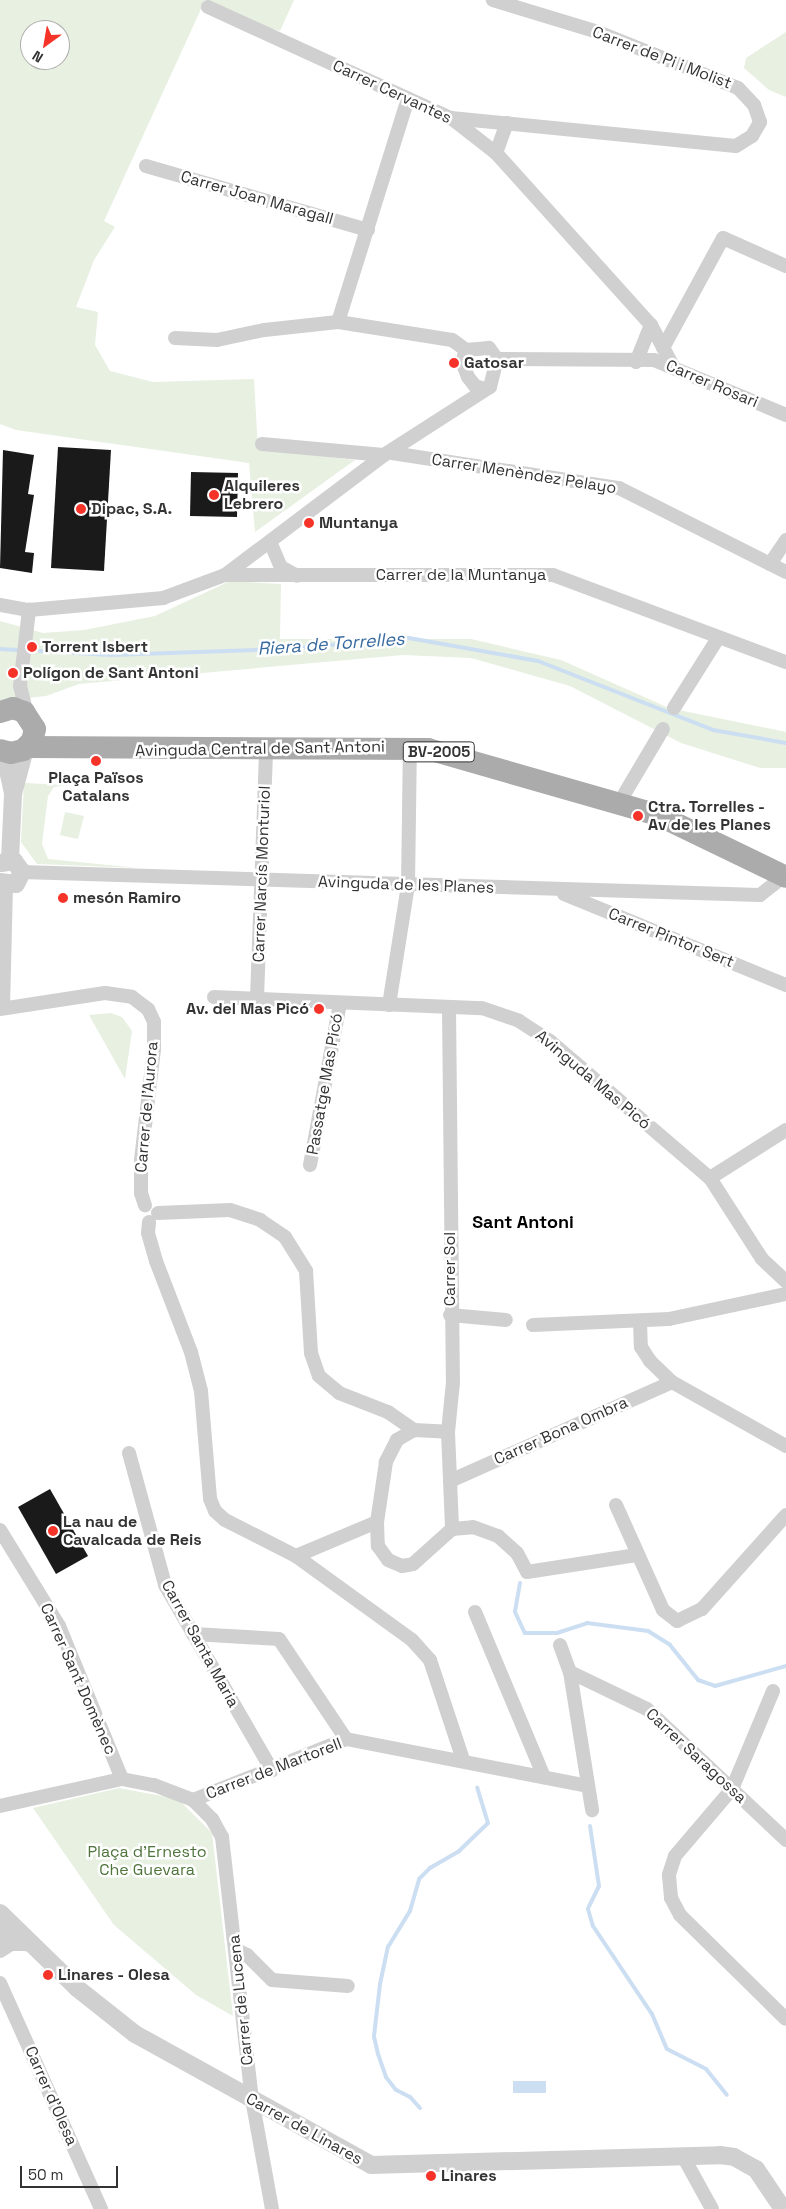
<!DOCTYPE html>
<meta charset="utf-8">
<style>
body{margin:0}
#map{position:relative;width:786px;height:2209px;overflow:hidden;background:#fff;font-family:"Space Grotesk",sans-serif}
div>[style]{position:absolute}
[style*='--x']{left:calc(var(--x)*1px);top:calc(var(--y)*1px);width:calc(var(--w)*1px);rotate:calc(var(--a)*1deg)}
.green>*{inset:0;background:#e7f0e1}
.water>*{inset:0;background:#ccdef1}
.stream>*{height:4px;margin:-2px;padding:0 2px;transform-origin:2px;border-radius:2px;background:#ccdef1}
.building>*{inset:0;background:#1a1a1a}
.minor>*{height:14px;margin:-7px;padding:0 7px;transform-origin:7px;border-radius:7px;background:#d0d0d0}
.tertiary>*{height:18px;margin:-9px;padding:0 9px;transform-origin:9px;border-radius:9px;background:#d0d0d0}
.primary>*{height:22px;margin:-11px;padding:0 11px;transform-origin:11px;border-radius:11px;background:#ababab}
.dots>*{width:14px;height:14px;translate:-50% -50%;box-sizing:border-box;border:2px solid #fff;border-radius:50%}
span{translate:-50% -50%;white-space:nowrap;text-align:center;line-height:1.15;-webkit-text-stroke:5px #fff;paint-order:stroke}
.shield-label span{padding:1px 4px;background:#fff;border:1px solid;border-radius:4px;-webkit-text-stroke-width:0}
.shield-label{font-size:15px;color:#333;font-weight:700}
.street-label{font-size:16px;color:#333}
.poi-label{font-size:16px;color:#333;font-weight:700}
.left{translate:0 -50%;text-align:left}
.right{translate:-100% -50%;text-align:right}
.park-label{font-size:16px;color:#4e743b}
.water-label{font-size:18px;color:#376a9f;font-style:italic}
.neighbourhood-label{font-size:18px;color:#000;font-weight:700}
.north{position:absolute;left:20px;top:20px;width:50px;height:50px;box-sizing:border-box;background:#fff;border:1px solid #adadad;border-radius:50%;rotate:212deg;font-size:14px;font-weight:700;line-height:20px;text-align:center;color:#333}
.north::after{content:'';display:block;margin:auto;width:18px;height:22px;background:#f53329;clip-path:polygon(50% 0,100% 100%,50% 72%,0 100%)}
.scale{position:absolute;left:20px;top:2166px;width:98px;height:22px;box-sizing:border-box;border:2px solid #333;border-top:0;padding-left:6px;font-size:15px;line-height:18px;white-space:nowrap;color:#333;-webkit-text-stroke:4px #fff;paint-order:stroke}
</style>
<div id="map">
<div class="green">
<i style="clip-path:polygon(evenodd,0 0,294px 0,280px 31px,201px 9px,104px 221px,115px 227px,94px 260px,76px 307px,98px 312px,95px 345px,110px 371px,153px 382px,254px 379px,258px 449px,355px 460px,255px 532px,249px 463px,16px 430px,0 424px,0 0,30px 30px,60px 30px,60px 60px,30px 60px,30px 30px)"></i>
<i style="clip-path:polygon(786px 32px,786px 97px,769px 90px,744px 68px,746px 58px)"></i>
<i style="clip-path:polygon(230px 581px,281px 584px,280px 639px,471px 639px,561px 660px,669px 708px,786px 732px,786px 768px,760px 768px,681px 743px,570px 686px,471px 658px,403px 655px,79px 684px,46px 696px,0 701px,0 621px,43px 633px,84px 630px,155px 616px)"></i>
<i style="clip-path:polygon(24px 783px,69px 785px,54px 787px,48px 796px,42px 844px,48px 859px,138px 868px,37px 864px,21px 842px)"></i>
<i style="clip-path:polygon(65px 812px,84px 816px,78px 839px,60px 835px)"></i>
<i style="clip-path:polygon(111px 1013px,122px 1017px,132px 1031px,125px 1079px,89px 1015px)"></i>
<i style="clip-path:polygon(119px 1788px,178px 1799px,212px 1833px,233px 2016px,196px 1995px,114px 1925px,33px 1808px)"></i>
</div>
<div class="water">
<i style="clip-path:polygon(513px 2081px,546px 2081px,546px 2093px,513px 2093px)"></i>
</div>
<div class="stream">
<i style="--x:0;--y:649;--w:22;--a:3"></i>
<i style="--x:40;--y:651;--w:71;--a:3.2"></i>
<i style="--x:111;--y:655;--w:176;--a:-2"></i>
<i style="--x:287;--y:649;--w:122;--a:-5.2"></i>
<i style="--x:409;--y:638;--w:131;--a:10.1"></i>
<i style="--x:538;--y:661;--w:188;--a:21.5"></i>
<i style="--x:713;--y:730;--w:74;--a:10.1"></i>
<i style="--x:520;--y:1583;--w:29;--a:100"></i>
<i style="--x:515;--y:1612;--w:23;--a:65"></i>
<i style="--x:525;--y:1633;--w:32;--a:0"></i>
<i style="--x:557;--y:1633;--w:32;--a:-18"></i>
<i style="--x:587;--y:1623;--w:62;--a:7.5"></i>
<i style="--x:648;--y:1631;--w:26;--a:32"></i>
<i style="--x:670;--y:1645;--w:45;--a:51.3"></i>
<i style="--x:698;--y:1680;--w:18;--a:19"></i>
<i style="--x:715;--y:1686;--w:74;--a:-15.7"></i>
<i style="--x:590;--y:1826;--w:61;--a:81.5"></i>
<i style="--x:599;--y:1886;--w:25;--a:116"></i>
<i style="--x:588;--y:1909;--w:18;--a:74"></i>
<i style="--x:593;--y:1926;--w:106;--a:56.2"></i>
<i style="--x:652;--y:2014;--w:38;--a:67"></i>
<i style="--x:667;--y:2049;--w:44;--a:27.1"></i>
<i style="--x:706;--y:2069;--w:33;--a:51"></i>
<i style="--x:420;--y:2108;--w:15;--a:-132"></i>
<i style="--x:410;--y:2097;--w:16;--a:-153"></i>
<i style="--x:396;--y:2090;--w:16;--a:-128"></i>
<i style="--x:386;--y:2077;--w:24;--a:-109"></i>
<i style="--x:378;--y:2054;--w:18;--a:-103"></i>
<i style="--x:374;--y:2036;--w:52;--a:-83.4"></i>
<i style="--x:380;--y:1984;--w:38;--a:-78"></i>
<i style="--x:388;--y:1947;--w:42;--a:-58.6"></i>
<i style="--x:410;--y:1911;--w:33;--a:-74"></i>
<i style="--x:419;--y:1879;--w:16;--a:-45"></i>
<i style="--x:430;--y:1868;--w:34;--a:-30"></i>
<i style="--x:459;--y:1851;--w:40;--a:-44"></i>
<i style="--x:488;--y:1823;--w:37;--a:-107"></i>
</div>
<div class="building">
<i style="clip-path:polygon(58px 447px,111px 450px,104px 571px,51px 568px)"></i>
<i style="clip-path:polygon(3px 450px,34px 455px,28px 494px,34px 495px,25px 552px,34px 553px,32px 573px,0 568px)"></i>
<i style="clip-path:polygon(191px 472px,238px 473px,237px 517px,190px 516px)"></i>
<i style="clip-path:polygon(50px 1489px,88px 1556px,56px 1574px,18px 1507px)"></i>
</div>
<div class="minor">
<i style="--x:208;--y:7;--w:267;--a:24.6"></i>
<i style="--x:451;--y:118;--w:57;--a:37.9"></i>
<i style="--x:496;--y:153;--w:232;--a:48"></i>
<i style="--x:651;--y:325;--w:47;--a:61.8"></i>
<i style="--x:451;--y:118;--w:286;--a:5.6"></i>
<i style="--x:736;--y:146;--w:19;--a:-32"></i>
<i style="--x:752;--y:136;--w:16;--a:-60"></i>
<i style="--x:760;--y:122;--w:18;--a:-109"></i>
<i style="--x:754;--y:105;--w:23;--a:-133"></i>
<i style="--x:738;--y:88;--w:151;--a:-158.2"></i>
<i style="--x:598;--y:32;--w:110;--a:-163.1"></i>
<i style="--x:496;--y:153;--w:32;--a:-70"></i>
<i style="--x:146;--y:166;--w:231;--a:16.1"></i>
<i style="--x:338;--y:322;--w:234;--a:-72.6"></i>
<i style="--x:663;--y:348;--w:125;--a:-61.4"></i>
<i style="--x:723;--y:238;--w:69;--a:24"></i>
<i style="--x:466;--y:350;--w:13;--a:108"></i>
<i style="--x:462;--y:362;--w:16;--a:68"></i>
<i style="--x:468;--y:377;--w:11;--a:52"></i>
<i style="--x:475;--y:386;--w:10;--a:17"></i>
<i style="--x:497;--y:359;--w:157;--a:0.4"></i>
<i style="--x:654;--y:360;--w:143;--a:22.6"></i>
<i style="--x:636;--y:362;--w:40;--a:-68"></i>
<i style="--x:262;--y:444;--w:122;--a:5.2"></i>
<i style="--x:392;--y:453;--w:230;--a:8.8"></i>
<i style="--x:619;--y:488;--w:187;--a:26.7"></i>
<i style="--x:271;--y:544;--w:25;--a:67"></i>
<i style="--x:281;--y:567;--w:18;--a:29"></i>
<i style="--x:770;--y:564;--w:29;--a:-56"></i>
<i style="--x:225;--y:575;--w:328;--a:0"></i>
<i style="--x:553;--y:575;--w:249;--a:20.5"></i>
<i style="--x:0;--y:605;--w:29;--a:10"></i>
<i style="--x:29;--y:610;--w:135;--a:-5.1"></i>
<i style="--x:163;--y:598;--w:66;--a:-20.4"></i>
<i style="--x:225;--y:575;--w:199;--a:-37"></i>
<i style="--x:384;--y:455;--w:126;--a:-32.7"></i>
<i style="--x:490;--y:387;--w:29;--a:-76"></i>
<i style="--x:497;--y:359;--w:14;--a:-126"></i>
<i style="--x:489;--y:348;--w:23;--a:175"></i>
<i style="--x:466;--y:350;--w:17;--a:-144"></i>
<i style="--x:452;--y:340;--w:115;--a:-171"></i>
<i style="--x:338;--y:322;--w:74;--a:173.8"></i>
<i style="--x:264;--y:330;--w:48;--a:168"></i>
<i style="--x:217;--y:340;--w:42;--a:-177.3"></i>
<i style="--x:674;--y:708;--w:83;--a:-57.8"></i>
<i style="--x:27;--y:714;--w:29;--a:-104"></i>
<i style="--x:20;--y:686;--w:77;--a:-83.2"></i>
<i style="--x:619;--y:803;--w:86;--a:-59.3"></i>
<i style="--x:22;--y:872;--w:738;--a:1.79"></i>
<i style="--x:760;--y:895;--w:31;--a:-38"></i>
<i style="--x:564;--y:894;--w:240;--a:22.3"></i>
<i style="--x:214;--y:997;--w:268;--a:2.4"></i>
<i style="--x:482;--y:1008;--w:39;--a:19"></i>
<i style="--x:519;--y:1021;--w:37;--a:33"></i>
<i style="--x:550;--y:1041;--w:211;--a:40.6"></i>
<i style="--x:710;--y:1178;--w:96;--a:57.3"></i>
<i style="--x:762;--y:1259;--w:33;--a:43"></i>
<i style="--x:257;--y:998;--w:248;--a:-87.9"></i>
<i style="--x:389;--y:1005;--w:121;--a:-81"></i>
<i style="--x:408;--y:885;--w:138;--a:-89.2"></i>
<i style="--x:3;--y:1008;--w:123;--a:-88.6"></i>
<i style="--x:449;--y:1008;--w:374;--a:89.4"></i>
<i style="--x:453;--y:1382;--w:50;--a:95.7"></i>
<i style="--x:448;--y:1432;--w:97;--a:87.6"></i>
<i style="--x:0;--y:1009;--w:106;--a:-8.7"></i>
<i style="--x:105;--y:993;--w:27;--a:8"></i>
<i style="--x:132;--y:997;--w:20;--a:37"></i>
<i style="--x:148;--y:1009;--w:14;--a:65"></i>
<i style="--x:154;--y:1022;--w:27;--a:90"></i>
<i style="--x:154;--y:1049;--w:112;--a:96.7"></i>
<i style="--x:141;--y:1160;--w:33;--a:90"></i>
<i style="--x:141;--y:1193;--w:13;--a:72"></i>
<i style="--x:310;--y:1165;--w:165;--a:-79.5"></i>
<i style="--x:710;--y:1178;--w:90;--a:-32.3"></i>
<i style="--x:158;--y:1213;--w:72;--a:-2.4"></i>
<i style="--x:230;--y:1210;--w:32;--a:18"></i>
<i style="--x:260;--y:1220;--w:30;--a:34"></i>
<i style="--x:285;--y:1237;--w:40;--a:58"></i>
<i style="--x:306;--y:1271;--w:82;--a:86.5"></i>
<i style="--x:311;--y:1353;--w:24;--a:71"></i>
<i style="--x:319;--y:1376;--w:26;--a:40"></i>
<i style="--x:339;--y:1393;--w:53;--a:21.2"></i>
<i style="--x:388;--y:1412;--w:32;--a:35"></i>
<i style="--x:414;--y:1430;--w:34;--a:3"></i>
<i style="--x:149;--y:1222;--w:11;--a:95"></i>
<i style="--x:148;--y:1233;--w:29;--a:74"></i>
<i style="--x:156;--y:1261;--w:97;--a:69"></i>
<i style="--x:191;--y:1352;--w:40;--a:75.6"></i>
<i style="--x:201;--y:1391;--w:108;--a:85.2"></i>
<i style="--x:210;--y:1499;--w:13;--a:67"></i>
<i style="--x:215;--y:1511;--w:13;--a:42"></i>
<i style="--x:225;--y:1520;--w:80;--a:26.9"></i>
<i style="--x:296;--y:1556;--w:143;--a:35.9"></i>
<i style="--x:412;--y:1640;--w:27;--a:48"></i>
<i style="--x:430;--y:1660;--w:105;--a:71.7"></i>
<i style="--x:450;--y:1315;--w:56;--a:5.1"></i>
<i style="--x:640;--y:1322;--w:25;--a:88"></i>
<i style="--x:641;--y:1347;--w:17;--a:57"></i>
<i style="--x:650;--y:1361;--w:30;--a:44"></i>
<i style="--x:672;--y:1382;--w:131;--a:29.3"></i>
<i style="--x:533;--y:1325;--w:136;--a:-2.5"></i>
<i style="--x:669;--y:1319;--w:120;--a:-12.1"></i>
<i style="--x:414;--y:1430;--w:20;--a:150"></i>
<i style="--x:397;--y:1440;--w:25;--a:117"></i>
<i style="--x:386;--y:1462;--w:61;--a:98.5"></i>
<i style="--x:377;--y:1522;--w:24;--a:88"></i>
<i style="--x:378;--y:1546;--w:17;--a:54"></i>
<i style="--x:388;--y:1560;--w:15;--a:23"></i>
<i style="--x:402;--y:1566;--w:11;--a:-10"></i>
<i style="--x:413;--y:1564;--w:52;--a:-41.9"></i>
<i style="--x:452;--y:1529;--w:21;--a:-5"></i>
<i style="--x:473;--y:1527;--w:27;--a:20"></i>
<i style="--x:498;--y:1536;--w:25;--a:42"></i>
<i style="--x:517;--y:1553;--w:21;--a:62"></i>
<i style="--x:527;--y:1572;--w:111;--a:-8.8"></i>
<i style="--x:129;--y:1453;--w:137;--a:74.7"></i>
<i style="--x:165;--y:1585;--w:214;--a:60"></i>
<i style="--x:450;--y:1481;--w:243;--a:-24"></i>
<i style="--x:616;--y:1505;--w:115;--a:65.9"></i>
<i style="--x:663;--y:1610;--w:18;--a:38"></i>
<i style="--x:677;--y:1621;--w:28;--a:-26"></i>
<i style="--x:702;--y:1609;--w:126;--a:-48.2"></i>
<i style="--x:0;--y:1530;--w:113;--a:58.4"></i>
<i style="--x:59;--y:1626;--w:165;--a:67.6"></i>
<i style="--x:296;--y:1556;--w:88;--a:-22.8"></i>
<i style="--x:475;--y:1612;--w:179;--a:67.3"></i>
<i style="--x:193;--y:1634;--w:86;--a:3.3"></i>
<i style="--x:279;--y:1639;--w:120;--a:56.2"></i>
<i style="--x:560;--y:1645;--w:29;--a:70"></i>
<i style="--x:570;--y:1672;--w:140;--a:80.9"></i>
<i style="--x:570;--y:1672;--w:85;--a:25.7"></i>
<i style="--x:647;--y:1709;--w:191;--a:43.3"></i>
<i style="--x:773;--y:1691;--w:106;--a:112.7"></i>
<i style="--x:732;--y:1789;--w:88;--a:130.4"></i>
<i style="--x:675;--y:1856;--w:20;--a:108"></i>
<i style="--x:669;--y:1875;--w:23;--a:85"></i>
<i style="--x:671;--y:1898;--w:19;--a:62"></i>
<i style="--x:680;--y:1915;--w:148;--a:44.5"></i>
<i style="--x:193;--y:1800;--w:27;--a:45"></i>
<i style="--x:212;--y:1819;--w:21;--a:61"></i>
<i style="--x:222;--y:1837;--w:264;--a:83.5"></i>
<i style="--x:252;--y:2099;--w:112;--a:79.7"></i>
<i style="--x:0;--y:1806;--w:125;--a:-12.5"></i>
<i style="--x:122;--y:1779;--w:33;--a:11"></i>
<i style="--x:154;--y:1785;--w:42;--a:21"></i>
<i style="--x:193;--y:1800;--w:165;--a:-21.7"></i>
<i style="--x:346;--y:1739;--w:246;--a:11"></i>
<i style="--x:236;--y:1950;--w:12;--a:24"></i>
<i style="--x:247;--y:1955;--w:35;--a:45"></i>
<i style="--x:272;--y:1980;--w:76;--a:4.5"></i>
<i style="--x:0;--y:1951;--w:13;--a:-32"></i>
<i style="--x:11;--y:1944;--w:16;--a:0"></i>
<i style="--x:0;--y:1983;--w:248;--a:65.9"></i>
<i style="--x:684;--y:2158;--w:58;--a:61.2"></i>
</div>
<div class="tertiary">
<i style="--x:4;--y:752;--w:42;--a:77.6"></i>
<i style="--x:10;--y:860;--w:66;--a:-87.4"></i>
<i style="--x:13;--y:794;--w:47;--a:-75.1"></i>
<i style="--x:0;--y:882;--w:16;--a:7"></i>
<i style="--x:16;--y:884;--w:13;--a:-63"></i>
<i style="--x:22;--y:872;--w:14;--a:-126"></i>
<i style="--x:14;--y:861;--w:13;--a:171"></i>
<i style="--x:0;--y:1913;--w:107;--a:44.2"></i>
<i style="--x:77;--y:1988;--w:74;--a:38.4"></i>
<i style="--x:135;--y:2034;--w:270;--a:29"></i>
<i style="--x:371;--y:2165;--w:349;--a:-1.6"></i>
<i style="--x:720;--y:2155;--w:14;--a:8"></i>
<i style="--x:734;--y:2157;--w:25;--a:29"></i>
<i style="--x:756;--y:2169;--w:48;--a:56"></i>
<i style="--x:0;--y:1933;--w:28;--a:19"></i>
</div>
<div class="primary">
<i style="--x:0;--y:712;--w:14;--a:-17"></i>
<i style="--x:13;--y:708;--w:12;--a:20"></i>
<i style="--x:24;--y:712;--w:20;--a:57"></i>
<i style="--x:35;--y:729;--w:12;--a:104"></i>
<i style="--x:32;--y:741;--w:13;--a:135"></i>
<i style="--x:23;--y:750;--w:12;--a:166"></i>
<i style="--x:11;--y:753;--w:11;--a:-165"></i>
<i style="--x:28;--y:747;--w:400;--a:0.3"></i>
<i style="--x:428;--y:749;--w:239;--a:16"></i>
<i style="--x:658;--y:815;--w:142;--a:25.8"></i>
</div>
<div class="dots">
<i style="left:454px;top:363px;background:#f53329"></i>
<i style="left:214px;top:495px;background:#f53329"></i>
<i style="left:81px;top:509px;background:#f53329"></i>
<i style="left:309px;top:523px;background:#f53329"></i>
<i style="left:32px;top:647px;background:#f53329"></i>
<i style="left:13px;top:673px;background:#f53329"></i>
<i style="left:96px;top:761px;background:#f53329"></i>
<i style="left:638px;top:816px;background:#f53329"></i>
<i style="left:63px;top:898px;background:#f53329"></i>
<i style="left:319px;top:1009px;background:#f53329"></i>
<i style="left:53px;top:1531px;background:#f53329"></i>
<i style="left:48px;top:1975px;background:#f53329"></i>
<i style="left:431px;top:2176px;background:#f53329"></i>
</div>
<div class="shield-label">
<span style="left:439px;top:752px">BV-2005</span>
</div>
<div class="street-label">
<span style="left:662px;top:58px;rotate:21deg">Carrer de Pi i Molist</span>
<span style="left:392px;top:92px;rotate:25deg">Carrer Cervantes</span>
<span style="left:257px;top:198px;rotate:16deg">Carrer Joan Maragall</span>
<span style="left:712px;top:384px;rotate:23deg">Carrer Rosari</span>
<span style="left:524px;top:474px;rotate:9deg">Carrer Menèndez Pelayo</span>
<span style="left:461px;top:575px">Carrer de la Muntanya</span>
<span style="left:260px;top:749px;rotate:-1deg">Avinguda Central de Sant Antoni</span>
<span style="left:262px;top:874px;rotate:-88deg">Carrer Narcís Monturiol</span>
<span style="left:406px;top:885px;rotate:2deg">Avinguda de les Planes</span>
<span style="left:671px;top:938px;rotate:22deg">Carrer Pintor Sert</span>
<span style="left:593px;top:1080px;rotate:40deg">Avinguda Mas Picó</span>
<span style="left:325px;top:1084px;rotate:-80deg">Passatge Mas Picó</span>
<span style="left:147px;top:1107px;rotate:-85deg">Carrer de l'Aurora</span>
<span style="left:450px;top:1269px;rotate:-90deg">Carrer Sol</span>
<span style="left:561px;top:1431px;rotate:-24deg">Carrer Bona Ombra</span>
<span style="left:200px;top:1644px;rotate:61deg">Carrer Santa Maria</span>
<span style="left:78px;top:1679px;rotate:66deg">Carrer Sant Domènec</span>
<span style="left:696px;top:1756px;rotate:43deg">Carrer Saragossa</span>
<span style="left:274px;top:1769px;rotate:-21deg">Carrer de Martorell</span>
<span style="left:241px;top:2000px;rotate:-96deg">Carrer de Lucena</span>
<span style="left:51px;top:2096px;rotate:66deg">Carrer d'Olesa</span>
<span style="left:304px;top:2129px;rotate:29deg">Carrer de Linares</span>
</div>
<div class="poi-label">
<span class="left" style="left:464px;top:363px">Gatosar</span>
<span class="left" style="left:224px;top:495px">Alquileres<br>Lebrero</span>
<span class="left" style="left:91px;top:509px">Dipac, S.A.</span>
<span class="left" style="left:319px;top:523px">Muntanya</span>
<span class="left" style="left:42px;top:647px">Torrent Isbert</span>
<span class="left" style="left:23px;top:673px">Polígon de Sant Antoni</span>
<span style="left:96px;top:787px">Plaça Països<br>Catalans</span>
<span class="left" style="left:648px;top:816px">Ctra. Torrelles -<br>Av de les Planes</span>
<span class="left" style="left:73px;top:898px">mesón Ramiro</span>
<span class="right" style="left:309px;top:1009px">Av. del Mas Picó</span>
<span class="left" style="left:63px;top:1531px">La nau de<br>Cavalcada de Reis</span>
<span class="left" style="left:58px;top:1975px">Linares - Olesa</span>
<span class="left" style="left:441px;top:2176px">Linares</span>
</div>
<div class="park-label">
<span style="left:147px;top:1861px">Plaça d'Ernesto<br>Che Guevara</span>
</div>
<div class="water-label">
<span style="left:331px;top:644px;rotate:-4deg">Riera de Torrelles</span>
</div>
<div class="neighbourhood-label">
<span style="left:523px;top:1222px">Sant Antoni</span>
</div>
<div class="north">N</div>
<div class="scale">50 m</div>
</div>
